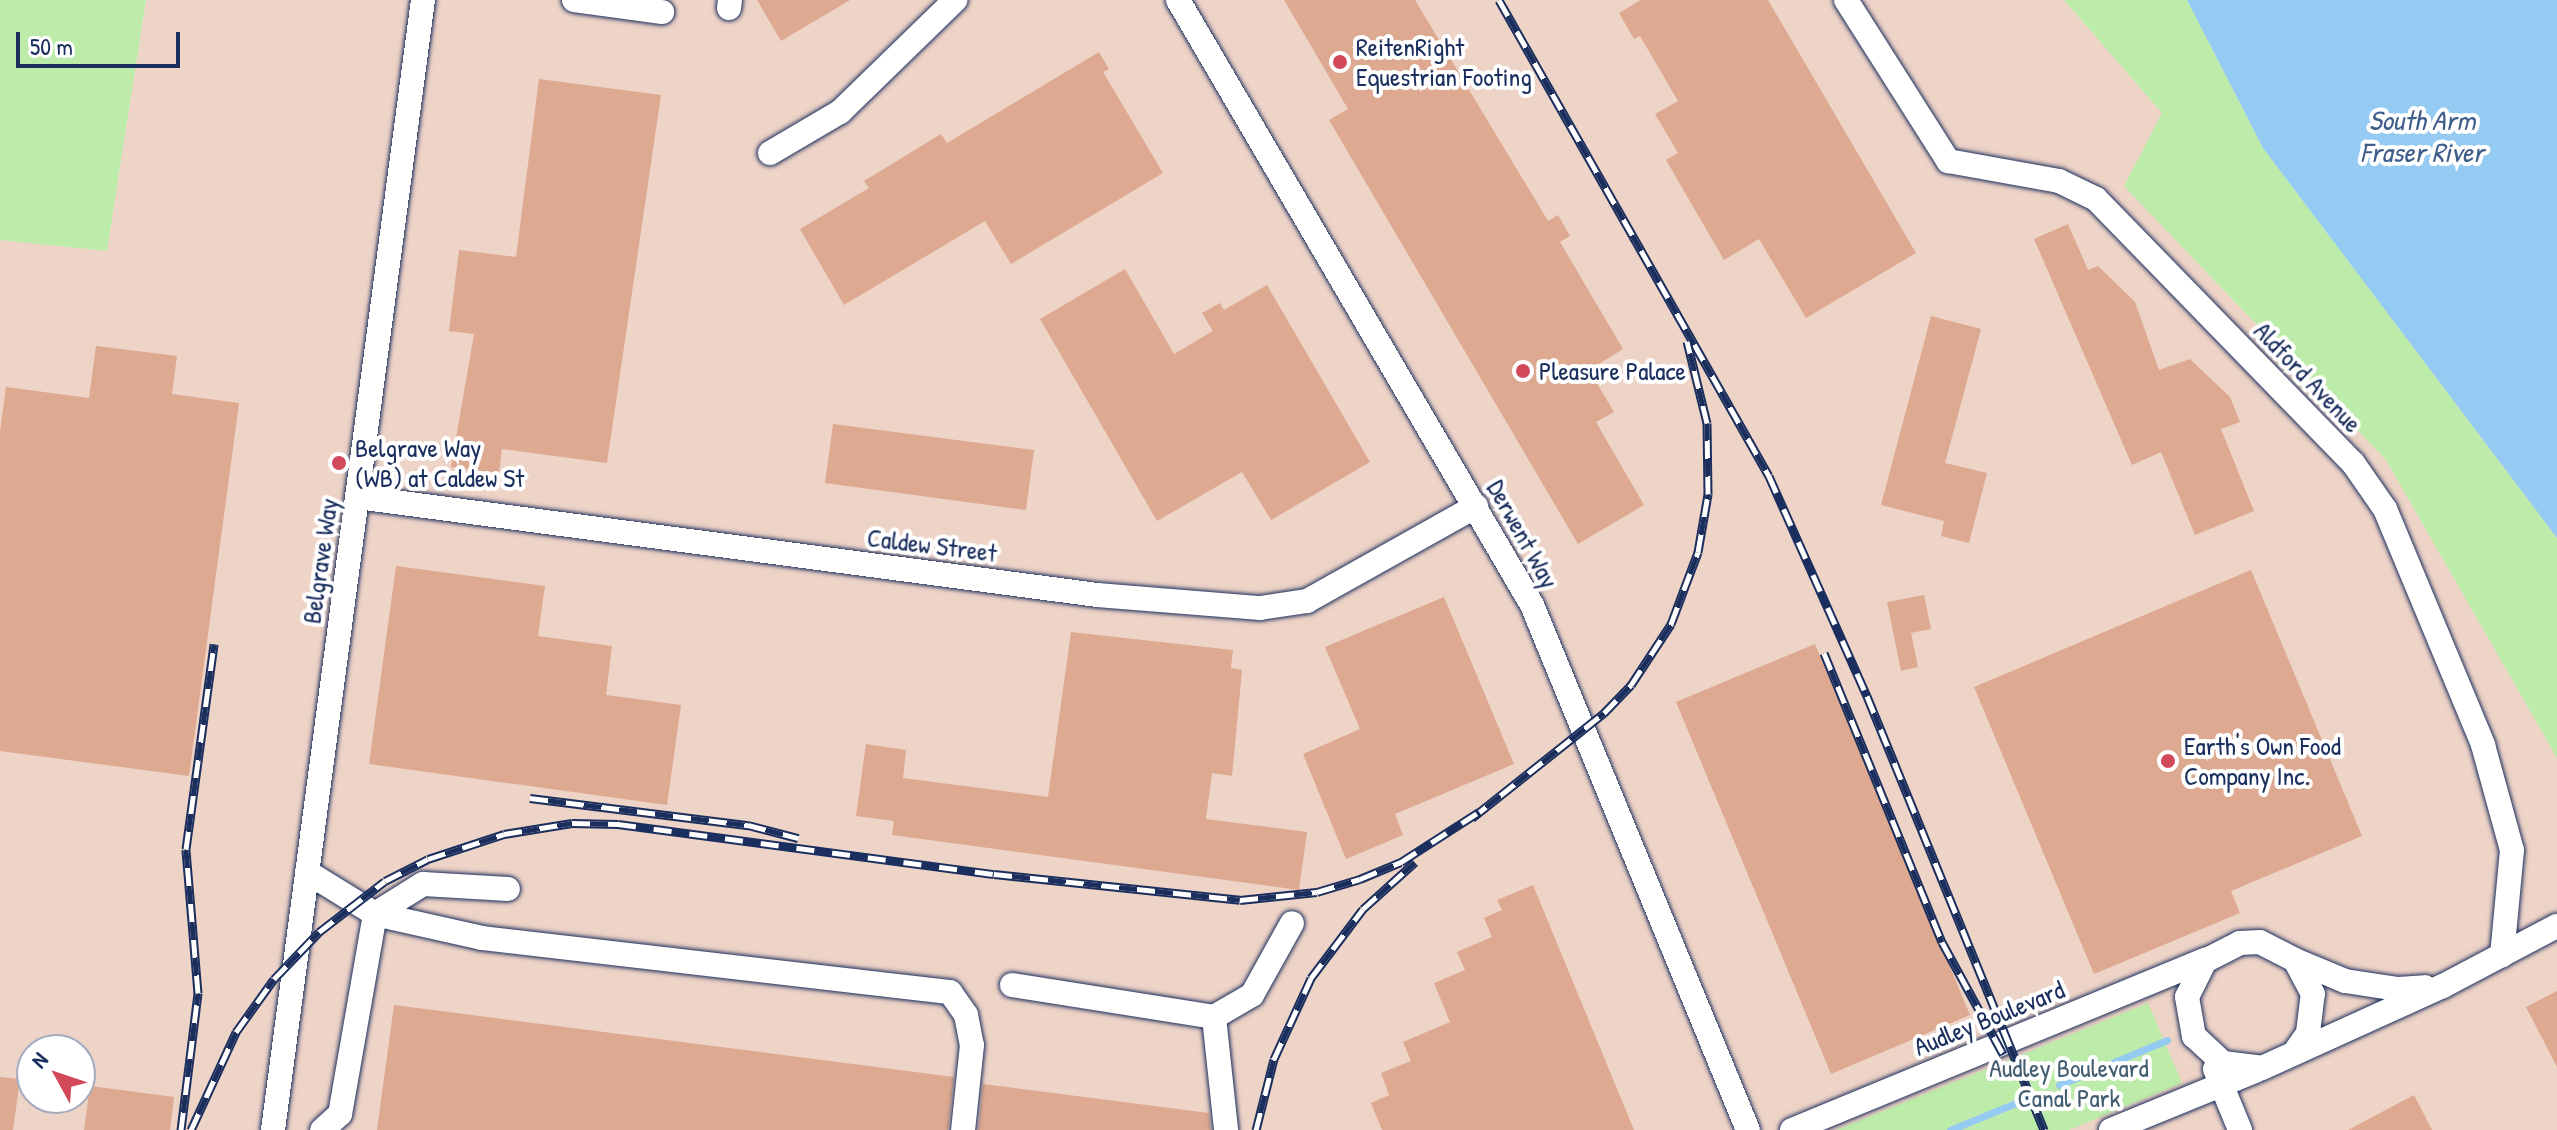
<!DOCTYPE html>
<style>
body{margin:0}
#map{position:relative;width:2557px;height:1130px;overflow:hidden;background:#f5e5de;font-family:"Patrick Hand",sans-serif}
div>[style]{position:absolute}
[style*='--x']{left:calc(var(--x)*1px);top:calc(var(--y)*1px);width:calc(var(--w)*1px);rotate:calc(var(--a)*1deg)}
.built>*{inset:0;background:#eed3c7}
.green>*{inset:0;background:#bdeba9}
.water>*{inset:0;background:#95caf3}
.stream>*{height:7px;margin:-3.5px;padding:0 3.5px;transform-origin:3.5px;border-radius:3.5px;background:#95caf3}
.building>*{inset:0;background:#dda991}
.roads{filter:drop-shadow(0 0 2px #1b2f5e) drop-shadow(0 0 2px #1b2f5e)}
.minor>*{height:24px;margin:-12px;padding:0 12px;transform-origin:12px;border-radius:12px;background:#fff}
.rail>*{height:9px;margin-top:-4.5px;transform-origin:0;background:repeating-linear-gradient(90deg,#fff 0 18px,#1b2f5e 0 36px);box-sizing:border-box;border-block:2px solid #1b2f5e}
.dots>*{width:22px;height:22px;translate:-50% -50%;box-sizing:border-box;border:4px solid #fff;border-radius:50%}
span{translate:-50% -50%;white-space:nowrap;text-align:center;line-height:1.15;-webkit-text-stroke:8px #fff;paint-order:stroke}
.poi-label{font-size:26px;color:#1b2f5e}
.left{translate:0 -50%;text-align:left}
.street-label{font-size:26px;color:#1b2f5e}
.park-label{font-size:26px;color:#445e71}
.water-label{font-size:28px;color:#405e8b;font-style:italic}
.north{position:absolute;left:16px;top:1034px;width:80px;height:80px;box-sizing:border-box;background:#fff;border:2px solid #a4acbf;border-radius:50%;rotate:310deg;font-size:22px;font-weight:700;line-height:32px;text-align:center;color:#1b2f5e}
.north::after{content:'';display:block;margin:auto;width:28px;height:36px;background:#d1495b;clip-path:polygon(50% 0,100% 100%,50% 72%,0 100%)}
.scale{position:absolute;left:16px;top:32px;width:164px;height:36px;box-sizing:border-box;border:4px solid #1b2f5e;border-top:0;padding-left:10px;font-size:24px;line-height:28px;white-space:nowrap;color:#1b2f5e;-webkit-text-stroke:6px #fff;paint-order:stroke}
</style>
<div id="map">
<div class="built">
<i style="clip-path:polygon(evenodd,146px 0,2064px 0,2162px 113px,2124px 186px,2386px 460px,2557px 758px,2557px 1130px,0 1130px,0 240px,107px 251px,146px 0,32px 1050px,80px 1050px,80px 1098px,32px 1098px,32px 1050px)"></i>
</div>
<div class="green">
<i style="clip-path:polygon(0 0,146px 0,107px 251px,0 240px)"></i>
<i style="clip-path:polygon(2064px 0,2187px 0,2263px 148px,2557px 538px,2557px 758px,2386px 460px,2124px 186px,2162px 113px)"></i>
<i style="clip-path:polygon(2148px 1003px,2182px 1083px,2069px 1130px,1836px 1130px)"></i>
</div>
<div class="water">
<i style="clip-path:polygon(2187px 0,2557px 0,2557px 538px,2263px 148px)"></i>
</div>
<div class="stream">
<i style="--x:2059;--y:1085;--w:117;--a:-22.6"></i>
<i style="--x:1950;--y:1130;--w:79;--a:-22.3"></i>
</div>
<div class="building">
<i style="clip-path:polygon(757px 0,850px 0,781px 41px)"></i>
<i style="clip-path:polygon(1284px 0,1415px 0,1548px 221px,1558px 215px,1570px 236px,1560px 242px,1623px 349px,1589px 370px,1614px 412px,1596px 422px,1644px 505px,1578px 544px,1329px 120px,1348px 109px)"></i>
<i style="clip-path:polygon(1641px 0,1768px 0,1916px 253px,1806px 318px,1759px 239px,1724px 260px,1666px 160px,1678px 153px,1655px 114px,1678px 101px,1640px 36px,1634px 39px,1619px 13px)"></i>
<i style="clip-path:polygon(1099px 52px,1109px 69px,1103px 72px,1163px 173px,1011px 264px,985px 221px,844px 305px,800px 229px,869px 188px,864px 181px,941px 134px,947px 143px)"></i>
<i style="clip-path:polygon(539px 79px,661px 95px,607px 463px,502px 449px,499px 473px,451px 467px,474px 334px,449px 331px,459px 250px,516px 257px)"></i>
<i style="clip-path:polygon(2068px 224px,2088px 270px,2098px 266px,2135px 302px,2159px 370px,2190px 359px,2230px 397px,2240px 422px,2221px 429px,2254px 511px,2195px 535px,2161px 452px,2132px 465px,2034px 239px)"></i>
<i style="clip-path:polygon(1125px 269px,1174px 354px,1213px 331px,1202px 313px,1220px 303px,1224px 310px,1267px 285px,1370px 462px,1271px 520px,1242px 472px,1157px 521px,1040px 319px)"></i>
<i style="clip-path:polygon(1931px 316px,1981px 329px,1945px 463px,1987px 473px,1969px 543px,1941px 536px,1944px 521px,1881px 505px)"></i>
<i style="clip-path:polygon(96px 346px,177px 356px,172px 394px,239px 403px,189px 776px,0 751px,0 431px,6px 387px,89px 398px)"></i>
<i style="clip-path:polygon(833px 424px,1034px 450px,1026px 510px,825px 483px)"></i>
<i style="clip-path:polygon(396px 566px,545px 586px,538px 636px,612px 646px,606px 695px,681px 705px,667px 805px,369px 764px)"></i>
<i style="clip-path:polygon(2251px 570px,2362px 836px,2231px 891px,2240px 913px,2094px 974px,1974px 687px)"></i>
<i style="clip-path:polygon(1924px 595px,1931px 629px,1911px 633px,1918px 667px,1901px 671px,1887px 602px)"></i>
<i style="clip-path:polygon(1444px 597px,1514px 764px,1395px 814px,1403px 835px,1346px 859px,1303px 754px,1360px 729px,1325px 647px)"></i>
<i style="clip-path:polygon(1071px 632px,1233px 650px,1231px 668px,1242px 670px,1232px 776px,1212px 773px,1206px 819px,1307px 832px,1299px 890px,892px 835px,894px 821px,856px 816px,866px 744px,906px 750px,903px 778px,1048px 797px)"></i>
<i style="clip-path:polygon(1815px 644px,1970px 1015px,1831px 1074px,1676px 702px)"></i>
<i style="clip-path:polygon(1533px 885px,1634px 1130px,1382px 1130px,1371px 1103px,1389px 1095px,1381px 1073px,1411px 1061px,1403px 1042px,1450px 1022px,1434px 983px,1465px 970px,1457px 952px,1492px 937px,1484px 918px,1502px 910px,1497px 900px)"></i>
<i style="clip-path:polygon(2557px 991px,2557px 1067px,2526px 1007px)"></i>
<i style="clip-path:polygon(394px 1005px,954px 1077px,948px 1130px,377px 1130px)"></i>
<i style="clip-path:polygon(0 1077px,20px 1079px,13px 1130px,0 1130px)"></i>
<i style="clip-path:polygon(983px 1084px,1209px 1113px,1211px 1130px,978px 1130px)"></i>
<i style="clip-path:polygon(90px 1086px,174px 1097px,170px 1130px,84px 1130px)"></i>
<i style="clip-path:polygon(2414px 1095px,2432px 1130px,2348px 1130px)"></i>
</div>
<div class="roads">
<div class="minor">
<i style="--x:574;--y:0;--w:89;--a:7.8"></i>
<i style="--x:1178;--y:0;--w:701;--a:59.67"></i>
<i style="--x:1532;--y:605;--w:568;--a:67.64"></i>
<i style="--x:1846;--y:0;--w:191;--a:57.6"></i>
<i style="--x:1948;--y:161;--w:113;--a:10.2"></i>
<i style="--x:2059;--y:181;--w:41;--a:25.9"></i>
<i style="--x:2096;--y:199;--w:368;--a:45.8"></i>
<i style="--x:2353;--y:463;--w:56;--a:55.2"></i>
<i style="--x:2385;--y:509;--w:256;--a:67.4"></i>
<i style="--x:2483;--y:745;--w:109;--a:74.6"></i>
<i style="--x:2512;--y:850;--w:106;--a:95.4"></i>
<i style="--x:729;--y:8;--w:8;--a:-83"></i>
<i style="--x:770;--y:153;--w:81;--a:-30.4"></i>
<i style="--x:840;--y:112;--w:161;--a:-44.2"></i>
<i style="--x:357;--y:497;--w:746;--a:7.54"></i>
<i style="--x:1097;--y:595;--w:164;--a:4.6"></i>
<i style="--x:1260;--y:608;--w:48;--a:-8.5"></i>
<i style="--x:1307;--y:601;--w:194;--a:-29.3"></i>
<i style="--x:307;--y:872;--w:80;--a:31.7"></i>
<i style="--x:375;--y:914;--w:203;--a:99.9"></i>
<i style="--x:340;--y:1114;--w:24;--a:138"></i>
<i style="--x:375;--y:914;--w:110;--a:12.6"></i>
<i style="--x:482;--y:938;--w:471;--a:6.6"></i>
<i style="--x:950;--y:992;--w:28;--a:55"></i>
<i style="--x:966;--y:1015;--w:31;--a:79"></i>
<i style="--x:972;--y:1045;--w:85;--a:96"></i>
<i style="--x:375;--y:914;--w:57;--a:-32"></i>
<i style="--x:423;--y:884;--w:85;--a:3.4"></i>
<i style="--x:2295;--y:960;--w:54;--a:22.8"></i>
<i style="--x:2345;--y:981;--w:54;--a:8.6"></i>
<i style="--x:2398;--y:989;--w:27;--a:-4"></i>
<i style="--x:1012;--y:985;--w:205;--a:9"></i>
<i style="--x:1214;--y:1017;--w:114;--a:83.9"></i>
<i style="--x:1214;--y:1017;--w:44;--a:-30.1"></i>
<i style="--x:1252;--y:995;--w:82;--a:-60.9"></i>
<i style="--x:2297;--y:1049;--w:19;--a:-55"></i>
<i style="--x:2308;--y:1033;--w:39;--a:-83"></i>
<i style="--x:2313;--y:994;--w:38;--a:-118"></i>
<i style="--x:2295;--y:960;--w:39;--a:-153"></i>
<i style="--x:2260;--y:942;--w:20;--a:177"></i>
<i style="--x:2240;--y:943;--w:39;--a:153"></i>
<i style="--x:2205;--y:961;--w:40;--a:116.6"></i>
<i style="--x:2187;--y:997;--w:40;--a:80"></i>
<i style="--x:2194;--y:1036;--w:40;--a:43"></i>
<i style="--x:2223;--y:1063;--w:39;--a:7"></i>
<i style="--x:2262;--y:1068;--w:199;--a:-24.4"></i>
<i style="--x:2443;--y:986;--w:129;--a:-27.8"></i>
<i style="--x:2215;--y:1069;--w:66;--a:67.7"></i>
<i style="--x:273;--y:1130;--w:1140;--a:-82.44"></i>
<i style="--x:1792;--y:1130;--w:447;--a:-22.4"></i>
<i style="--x:2111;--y:1130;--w:158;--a:-22.3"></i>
</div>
</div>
<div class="rail">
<i style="--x:1499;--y:0;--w:547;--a:60.44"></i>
<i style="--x:1769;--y:476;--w:241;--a:66"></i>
<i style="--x:1867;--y:696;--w:469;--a:67.8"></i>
<i style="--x:1824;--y:653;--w:312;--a:67.8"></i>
<i style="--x:1942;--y:942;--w:128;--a:61.4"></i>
<i style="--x:530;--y:798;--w:220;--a:7.1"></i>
<i style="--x:748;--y:825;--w:52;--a:14.6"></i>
<i style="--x:1472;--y:818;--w:169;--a:-38.5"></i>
<i style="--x:1604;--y:713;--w:39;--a:-46"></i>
<i style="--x:1631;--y:685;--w:73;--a:-56.7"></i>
<i style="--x:1671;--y:624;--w:77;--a:-69.4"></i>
<i style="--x:1698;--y:552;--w:59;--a:-80.2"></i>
<i style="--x:1708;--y:494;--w:71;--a:-90.8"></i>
<i style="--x:1707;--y:423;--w:84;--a:-103.7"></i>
<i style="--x:181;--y:1130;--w:138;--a:-82.9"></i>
<i style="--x:198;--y:993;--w:144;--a:-94.8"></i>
<i style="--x:186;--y:849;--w:207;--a:-82.2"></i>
<i style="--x:191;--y:1130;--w:108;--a:-65.3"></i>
<i style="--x:236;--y:1032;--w:65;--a:-54.4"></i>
<i style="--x:274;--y:979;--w:65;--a:-46.2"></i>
<i style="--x:319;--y:932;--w:83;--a:-37.7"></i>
<i style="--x:385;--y:881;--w:48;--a:-27.1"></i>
<i style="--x:428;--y:859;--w:80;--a:-18.2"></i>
<i style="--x:504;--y:834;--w:69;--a:-9.2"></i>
<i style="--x:572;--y:823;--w:46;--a:1.2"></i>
<i style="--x:618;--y:824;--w:379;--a:7.6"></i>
<i style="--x:994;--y:874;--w:247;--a:6"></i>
<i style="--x:1240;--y:900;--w:77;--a:-5.9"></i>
<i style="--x:1317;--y:892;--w:45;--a:-16.8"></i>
<i style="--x:1360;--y:879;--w:44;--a:-22.5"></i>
<i style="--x:1401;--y:862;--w:93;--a:-32.7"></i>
<i style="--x:1256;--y:1130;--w:73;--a:-75.8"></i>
<i style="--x:1274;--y:1059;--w:89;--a:-65.4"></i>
<i style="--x:1311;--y:978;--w:86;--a:-53"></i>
<i style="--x:1363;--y:909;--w:70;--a:-42.1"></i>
</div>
<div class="dots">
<i style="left:1340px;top:62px;background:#d1495b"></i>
<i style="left:1523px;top:371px;background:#d1495b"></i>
<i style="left:339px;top:463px;background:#d1495b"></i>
<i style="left:2168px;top:761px;background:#d1495b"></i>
</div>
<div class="poi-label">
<span class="left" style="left:1356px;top:62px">ReitenRight<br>Equestrian Footing</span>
<span class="left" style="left:1539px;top:371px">Pleasure Palace</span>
<span class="left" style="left:355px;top:463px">Belgrave Way<br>(WB) at Caldew St</span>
<span class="left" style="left:2184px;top:761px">Earth's Own Food<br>Company Inc.</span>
</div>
<div class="street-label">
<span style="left:2308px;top:377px;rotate:46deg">Aldford Avenue</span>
<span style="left:1523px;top:534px;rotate:61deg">Derwent Way</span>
<span style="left:932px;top:545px;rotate:7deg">Caldew Street</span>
<span style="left:320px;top:561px;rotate:-82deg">Belgrave Way</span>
<span style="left:1989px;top:1018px;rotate:-22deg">Audley Boulevard</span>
</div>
<div class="park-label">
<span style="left:2069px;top:1083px">Audley Boulevard<br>Canal Park</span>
</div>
<div class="water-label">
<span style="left:2422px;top:136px">South Arm<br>Fraser River</span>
</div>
<div class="north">N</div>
<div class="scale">50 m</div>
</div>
